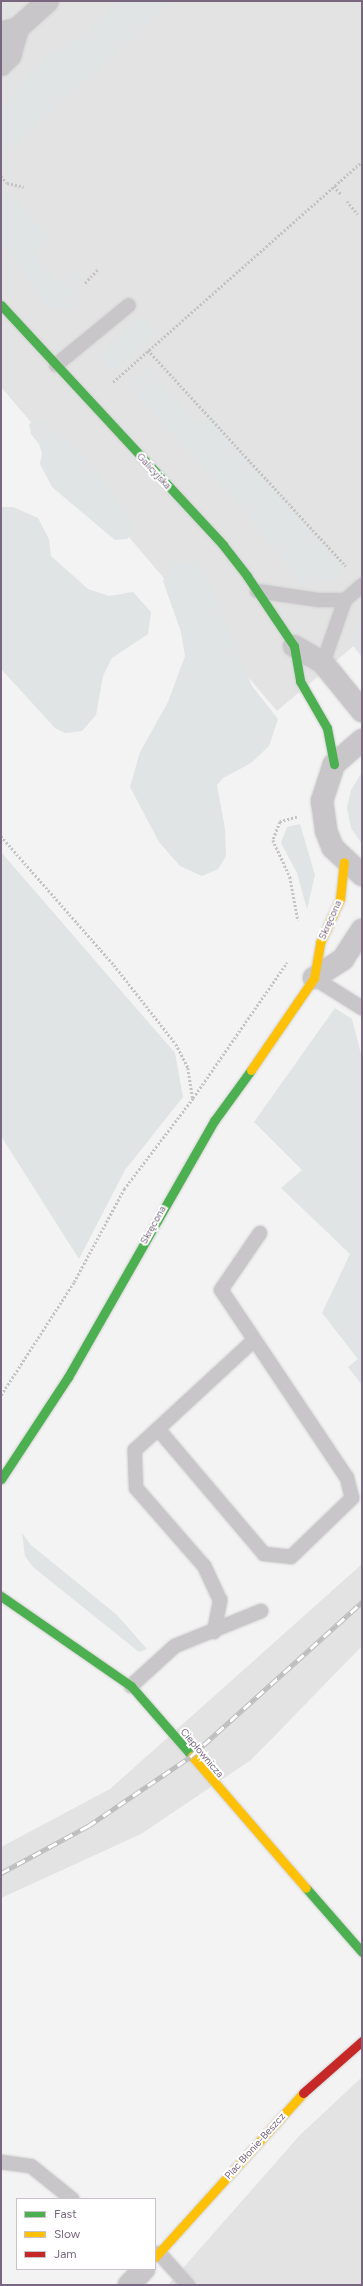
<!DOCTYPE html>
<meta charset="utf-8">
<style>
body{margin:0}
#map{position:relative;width:363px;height:2286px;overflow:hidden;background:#f2f3f2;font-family:Figtree,sans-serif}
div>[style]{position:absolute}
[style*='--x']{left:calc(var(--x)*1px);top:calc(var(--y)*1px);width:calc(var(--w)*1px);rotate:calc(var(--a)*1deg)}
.built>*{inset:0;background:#e3e3e4}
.green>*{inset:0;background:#e0e4e4}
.path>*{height:2.5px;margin-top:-1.25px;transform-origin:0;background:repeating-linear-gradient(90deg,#c5c4c5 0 2px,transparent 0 4px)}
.roads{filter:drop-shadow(0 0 1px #d1d0d1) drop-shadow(0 0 1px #d1d0d1)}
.lane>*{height:14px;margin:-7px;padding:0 7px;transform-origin:7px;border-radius:7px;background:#c8c6c8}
.street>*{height:22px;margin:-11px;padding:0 11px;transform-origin:11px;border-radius:11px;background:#c8c6c8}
.fast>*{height:9px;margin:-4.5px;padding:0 4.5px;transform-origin:4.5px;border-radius:4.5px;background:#4caf50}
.slow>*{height:9px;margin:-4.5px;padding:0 4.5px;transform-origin:4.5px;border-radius:4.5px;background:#ffc107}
.jam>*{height:9px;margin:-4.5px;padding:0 4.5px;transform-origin:4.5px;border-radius:4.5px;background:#c62828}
.rail>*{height:4.5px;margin-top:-2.25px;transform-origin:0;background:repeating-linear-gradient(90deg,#fff 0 9px,#bebdbf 0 18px);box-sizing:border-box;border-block:1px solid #bebdbf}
span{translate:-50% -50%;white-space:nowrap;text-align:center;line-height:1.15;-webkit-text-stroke:4px #fff;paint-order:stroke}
.street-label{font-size:10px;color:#78677e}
.frame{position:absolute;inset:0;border:2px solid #78677e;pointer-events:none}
.legend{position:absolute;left:16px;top:2198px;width:140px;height:72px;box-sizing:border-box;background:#fff;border:1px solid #c9c2cb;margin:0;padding:5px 7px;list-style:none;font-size:12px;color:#78677e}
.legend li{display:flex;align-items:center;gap:8px;height:20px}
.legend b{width:20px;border:1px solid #c9c2cb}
</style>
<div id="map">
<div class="built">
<i style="clip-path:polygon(1px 1px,362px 1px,362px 639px,277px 711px,1px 387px)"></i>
<i style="clip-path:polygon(362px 1564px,362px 1646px,251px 1760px,141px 1834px,1px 1898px,1px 1847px,110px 1789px)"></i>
<i style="clip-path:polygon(362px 2077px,362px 2285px,168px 2285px,300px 2135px)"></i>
</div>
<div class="green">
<i style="clip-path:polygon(122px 1px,174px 1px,1px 156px,1px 107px,48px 55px,86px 32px)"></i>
<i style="clip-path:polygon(1px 157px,15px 174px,11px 179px,1px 167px)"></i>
<i style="clip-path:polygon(1px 183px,49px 237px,34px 255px,59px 283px,75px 269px,85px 277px,75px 287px,79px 296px,75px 307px,60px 310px,44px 304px,3px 245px)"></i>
<i style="clip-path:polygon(140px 316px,158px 332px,113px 372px,99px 357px)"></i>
<i style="clip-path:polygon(147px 368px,199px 426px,209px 417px,340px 564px,341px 573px,335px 579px,302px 585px,235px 500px,127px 386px)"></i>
<i style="clip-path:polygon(36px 420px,68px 440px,91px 463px,134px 524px,135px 531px,127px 539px,115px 540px,52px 487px,40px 464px,42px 453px,39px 444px,31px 434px,29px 424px)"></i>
<i style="clip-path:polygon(1px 507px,13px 507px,38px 518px,49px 539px,51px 556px,88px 589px,109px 596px,133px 592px,151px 612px,148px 634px,112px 658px,103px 676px,96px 715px,82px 731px,65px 733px,55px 728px,1px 669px)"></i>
<i style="clip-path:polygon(174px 562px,196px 564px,208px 576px,252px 686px,278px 719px,269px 746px,251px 763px,223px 778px,217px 785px,225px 829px,226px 856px,218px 869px,202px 876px,180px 866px,159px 842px,130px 787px,140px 752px,168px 702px,185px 656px,181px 632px,163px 581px)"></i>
<i style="clip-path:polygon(362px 617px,362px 657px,350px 642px)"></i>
<i style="clip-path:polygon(362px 772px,362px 844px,351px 828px,347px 808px,351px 790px)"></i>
<i style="clip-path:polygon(300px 824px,315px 875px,307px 909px,297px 873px,281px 843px,287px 827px)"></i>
<i style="clip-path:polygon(1px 852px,175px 1053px,183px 1097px,125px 1170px,79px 1259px,1px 1136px)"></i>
<i style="clip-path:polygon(335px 1008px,352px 1019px,362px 1058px,362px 1385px,348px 1367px,358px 1359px,322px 1313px,350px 1254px,281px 1188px,302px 1170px,254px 1122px)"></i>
<i style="clip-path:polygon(22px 1533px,31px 1545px,117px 1615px,147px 1649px,139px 1652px,33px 1567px,25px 1556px)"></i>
</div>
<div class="path">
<i style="--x:1;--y:176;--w:9;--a:49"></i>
<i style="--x:7;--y:183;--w:17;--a:13"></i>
<i style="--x:334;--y:186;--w:11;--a:49"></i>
<i style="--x:347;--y:201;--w:17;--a:50"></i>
<i style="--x:85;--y:283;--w:19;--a:-47"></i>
<i style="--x:148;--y:350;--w:293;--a:47.5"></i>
<i style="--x:113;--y:382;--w:332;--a:-41.5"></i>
<i style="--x:297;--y:817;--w:18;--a:164"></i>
<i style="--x:280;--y:822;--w:19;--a:111"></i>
<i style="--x:273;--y:840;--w:41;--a:65.3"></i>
<i style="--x:290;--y:877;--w:44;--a:79.5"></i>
<i style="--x:1;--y:836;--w:171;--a:48.8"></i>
<i style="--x:114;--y:965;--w:100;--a:51.9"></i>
<i style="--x:176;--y:1044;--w:27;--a:63"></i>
<i style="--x:188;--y:1068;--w:30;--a:81"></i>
<i style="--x:1;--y:1395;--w:135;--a:-57.1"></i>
<i style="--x:74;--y:1282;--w:106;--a:-61.7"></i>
<i style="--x:124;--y:1189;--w:114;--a:-52.8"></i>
<i style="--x:193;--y:1098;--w:165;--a:-55.3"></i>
</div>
<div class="roads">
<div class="lane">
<i style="--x:56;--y:365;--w:94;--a:-39.4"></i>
<i style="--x:257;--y:591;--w:63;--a:8.3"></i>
<i style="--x:319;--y:600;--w:26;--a:0"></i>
<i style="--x:323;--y:663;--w:67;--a:-70.8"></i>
<i style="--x:345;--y:600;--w:23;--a:-41"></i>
<i style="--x:314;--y:978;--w:57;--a:32"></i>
<i style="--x:158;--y:1429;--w:164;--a:49.7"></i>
<i style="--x:264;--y:1554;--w:27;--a:6"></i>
<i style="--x:291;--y:1557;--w:85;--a:-44"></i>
<i style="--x:352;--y:1498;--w:21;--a:-104"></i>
<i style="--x:347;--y:1478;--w:226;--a:-123.8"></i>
<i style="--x:221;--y:1290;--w:69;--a:-55.6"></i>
<i style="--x:214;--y:1632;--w:33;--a:-79"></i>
<i style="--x:220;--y:1600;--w:38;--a:-115"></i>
<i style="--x:204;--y:1566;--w:103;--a:-131.1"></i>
<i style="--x:136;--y:1488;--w:38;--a:-92"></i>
<i style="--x:135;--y:1450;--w:159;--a:-42.7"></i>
<i style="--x:131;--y:1686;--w:59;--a:-42.3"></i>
<i style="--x:175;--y:1646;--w:93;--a:-22.1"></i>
<i style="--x:1;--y:2162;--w:30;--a:8"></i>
<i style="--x:31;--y:2166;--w:53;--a:38.8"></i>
<i style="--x:159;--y:2253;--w:43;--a:47.8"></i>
</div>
<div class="street">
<i style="--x:1;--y:33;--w:18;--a:-16"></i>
<i style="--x:18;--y:28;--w:40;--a:-42"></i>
<i style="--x:1;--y:65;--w:13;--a:-45"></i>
<i style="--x:10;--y:56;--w:29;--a:-74"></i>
<i style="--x:294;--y:646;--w:34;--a:30"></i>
<i style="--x:323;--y:663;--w:62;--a:50.9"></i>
<i style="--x:362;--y:740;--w:37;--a:139"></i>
<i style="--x:334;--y:764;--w:39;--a:108"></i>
<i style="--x:322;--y:801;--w:30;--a:82"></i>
<i style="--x:326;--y:831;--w:18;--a:68"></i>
<i style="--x:333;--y:848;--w:40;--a:43"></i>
<i style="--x:314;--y:978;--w:35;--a:-33"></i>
<i style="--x:343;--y:959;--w:35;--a:-57"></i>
<i style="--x:129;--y:2285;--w:22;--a:-47"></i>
</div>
<div class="fast">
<i style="--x:1;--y:305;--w:327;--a:47.2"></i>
<i style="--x:223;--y:545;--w:39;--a:52"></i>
<i style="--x:247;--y:576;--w:84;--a:56.1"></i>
<i style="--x:294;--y:646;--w:36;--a:80"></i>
<i style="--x:300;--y:681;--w:54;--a:60.1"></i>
<i style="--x:327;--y:728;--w:37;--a:79"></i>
<i style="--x:1;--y:1479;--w:122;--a:-56.7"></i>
<i style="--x:68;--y:1377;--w:295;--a:-60.3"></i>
<i style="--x:214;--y:1121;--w:63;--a:-54"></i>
<i style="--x:1;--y:1596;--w:158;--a:34.7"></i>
<i style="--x:131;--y:1686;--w:93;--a:48.9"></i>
<i style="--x:306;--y:1888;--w:85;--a:48.8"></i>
</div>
<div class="slow">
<i style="--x:251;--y:1070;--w:112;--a:-55.6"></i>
<i style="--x:314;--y:978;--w:36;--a:-80"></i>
<i style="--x:320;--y:943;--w:48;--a:-65.6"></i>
<i style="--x:340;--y:899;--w:37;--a:-84"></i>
<i style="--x:192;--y:1756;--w:174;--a:49.2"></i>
<i style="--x:155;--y:2257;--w:221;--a:-47.9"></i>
</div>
<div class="jam">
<i style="--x:303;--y:2093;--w:79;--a:-41.4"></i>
</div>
</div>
<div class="rail">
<i style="--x:1;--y:1873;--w:99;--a:-28.4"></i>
<i style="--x:88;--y:1826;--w:123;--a:-34.1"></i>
<i style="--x:190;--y:1757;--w:232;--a:-42"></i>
</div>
<div class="street-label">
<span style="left:154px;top:471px;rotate:47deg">Galicyjska</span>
<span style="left:330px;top:920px;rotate:-66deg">Skręcona</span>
<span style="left:153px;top:1225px;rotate:-61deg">Skręcona</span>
<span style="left:202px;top:1753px;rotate:50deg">Ciepłownicza</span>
<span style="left:255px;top:2146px;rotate:-48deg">Plac Błonie-Beszcz</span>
</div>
<div class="frame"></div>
<ul class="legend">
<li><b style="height:5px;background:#4caf50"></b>Fast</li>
<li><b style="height:5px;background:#ffc107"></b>Slow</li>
<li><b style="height:5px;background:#c62828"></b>Jam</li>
</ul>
</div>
